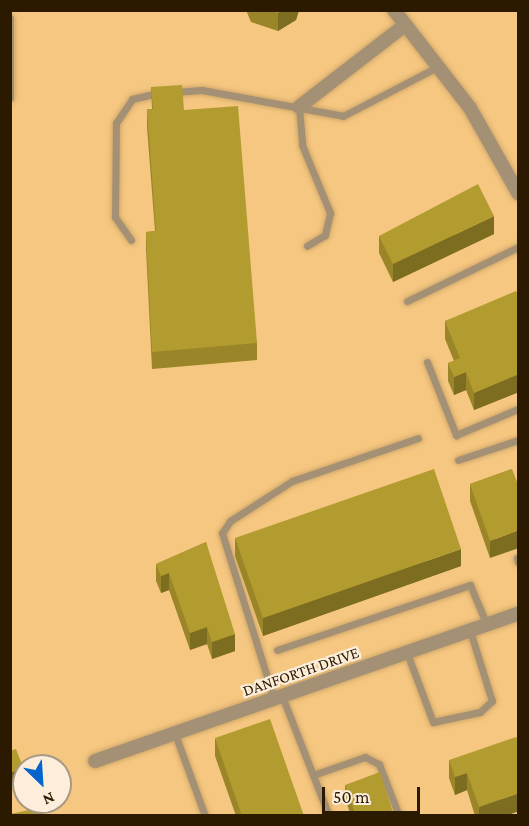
<!DOCTYPE html>
<style>
body{margin:0}
#map{position:relative;width:529px;height:826px;overflow:hidden;background:#f5c781;font-family:"Crimson Pro",serif}
div>[style]{position:absolute}
[style*='--x']{left:calc(var(--x)*1px);top:calc(var(--y)*1px);width:calc(var(--w)*1px);rotate:calc(var(--a)*1deg)}
.roads{filter:drop-shadow(0 0 2px #d1a86a) drop-shadow(0 0 2px #d1a86a)}
.service>*{height:7px;margin:-3.5px;padding:0 3.5px;transform-origin:3.5px;border-radius:3.5px;background:#a49175}
.minor>*{height:14px;margin:-7px;padding:0 7px;transform-origin:7px;border-radius:7px;background:#a49175}
.wall>*{inset:0;background:#9a8628}
.shaded-wall>*{inset:0;background:#7d6d21}
.building>*{inset:0;background:#b39c2f}
span{translate:-50% -50%;white-space:nowrap;text-align:center;line-height:1.15;-webkit-text-stroke:4.5px #fceeda;paint-order:stroke}
.street-label{font-size:16px;color:#2b1a00}
.frame{position:absolute;inset:0;border:12px solid #2b1a00;pointer-events:none}
.north{position:absolute;left:12px;top:754px;width:60px;height:60px;box-sizing:border-box;background:#fceeda;border:2px solid #a89983;border-radius:50%;rotate:155deg;font-size:16px;font-weight:700;line-height:24px;text-align:center;color:#2b1a00}
.north::after{content:'';display:block;margin:auto;width:21px;height:27px;background:#0664cd;clip-path:polygon(50% 0,100% 100%,50% 72%,0 100%)}
.scale{position:absolute;left:322px;top:787px;width:98px;height:27px;box-sizing:border-box;border:3px solid #2b1a00;border-top:0;padding-left:8px;font-size:18px;line-height:21px;white-space:nowrap;color:#2b1a00;-webkit-text-stroke:4px #fceeda;paint-order:stroke}
</style>
<div id="map">
<div class="roads">
<div class="service">
<i style="--x:10;--y:18;--w:80;--a:90"></i>
<i style="--x:174;--y:92;--w:28;--a:-4"></i>
<i style="--x:202;--y:90;--w:143;--a:10.4"></i>
<i style="--x:343;--y:116;--w:108;--a:-27.5"></i>
<i style="--x:299;--y:107;--w:38;--a:85"></i>
<i style="--x:302;--y:145;--w:74;--a:67.6"></i>
<i style="--x:330;--y:213;--w:23;--a:103"></i>
<i style="--x:325;--y:235;--w:21;--a:149"></i>
<i style="--x:131;--y:240;--w:28;--a:-125"></i>
<i style="--x:115;--y:217;--w:94;--a:-89.4"></i>
<i style="--x:116;--y:123;--w:29;--a:-56"></i>
<i style="--x:132;--y:99;--w:28;--a:-13"></i>
<i style="--x:407;--y:301;--w:123;--a:-25.9"></i>
<i style="--x:427;--y:362;--w:79;--a:68.3"></i>
<i style="--x:456;--y:435;--w:67;--a:-22.8"></i>
<i style="--x:458;--y:460;--w:63;--a:-18.4"></i>
<i style="--x:517;--y:558;--w:4;--a:76"></i>
<i style="--x:277;--y:650;--w:204;--a:-18.6"></i>
<i style="--x:470;--y:585;--w:43;--a:67"></i>
<i style="--x:407;--y:653;--w:74;--a:69.4"></i>
<i style="--x:433;--y:722;--w:48;--a:-12"></i>
<i style="--x:480;--y:712;--w:16;--a:-43"></i>
<i style="--x:492;--y:701;--w:73;--a:-107.4"></i>
<i style="--x:282;--y:696;--w:129;--a:68.6"></i>
<i style="--x:274;--y:699;--w:174;--a:-107.4"></i>
<i style="--x:222;--y:533;--w:14;--a:-56"></i>
<i style="--x:230;--y:521;--w:74;--a:-32.8"></i>
<i style="--x:292;--y:481;--w:133;--a:-18.8"></i>
<i style="--x:175;--y:734;--w:87;--a:69.9"></i>
<i style="--x:313;--y:775;--w:55;--a:-19.1"></i>
<i style="--x:365;--y:757;--w:16;--a:27"></i>
<i style="--x:379;--y:764;--w:56;--a:69"></i>
</div>
<div class="minor">
<i style="--x:394;--y:10;--w:124;--a:52.2"></i>
<i style="--x:470;--y:108;--w:98;--a:60.5"></i>
<i style="--x:299;--y:107;--w:134;--a:-37.7"></i>
<i style="--x:95;--y:761;--w:448;--a:-19.2"></i>
</div>
</div>
<div class="wall">
<i style="clip-path:polygon(246px 10px,299px 10px,296px 20px,278px 31px,251px 22px)"></i>
<i style="clip-path:polygon(151px 87px,184px 110px,257px 343px,257px 360px,152px 369px,146px 249px,146px 232px,155px 231px,147px 127px,147px 109px,152px 109px)"></i>
<i style="clip-path:polygon(494px 234px,393px 282px,379px 253px,379px 236px)"></i>
<i style="clip-path:polygon(519px 296px,519px 392px,474px 410px,466px 390px,454px 395px,448px 381px,448px 363px,454px 361px,445px 339px,445px 321px)"></i>
<i style="clip-path:polygon(512px 469px,490px 558px,470px 501px,470px 484px)"></i>
<i style="clip-path:polygon(235px 538px,461px 566px,263px 636px,235px 556px)"></i>
<i style="clip-path:polygon(206px 542px,235px 651px,212px 659px,207px 644px,190px 650px,169px 590px,161px 593px,156px 581px,156px 564px)"></i>
<i style="clip-path:polygon(215px 738px,304px 816px,236px 816px,215px 756px)"></i>
<i style="clip-path:polygon(449px 760px,519px 811px,505px 816px,475px 816px,467px 790px,455px 795px,449px 778px)"></i>
<i style="clip-path:polygon(345px 785px,394px 816px,351px 816px,345px 798px)"></i>
</div>
<div class="shaded-wall">
<i style="clip-path:polygon(282px 10px,299px 10px,296px 20px,278px 31px,278px 13px)"></i>
<i style="clip-path:polygon(494px 216px,494px 234px,393px 282px,393px 264px)"></i>
<i style="clip-path:polygon(466px 372px,466px 390px,454px 395px,454px 377px)"></i>
<i style="clip-path:polygon(519px 374px,519px 392px,474px 410px,474px 393px)"></i>
<i style="clip-path:polygon(519px 530px,519px 548px,490px 558px,490px 541px)"></i>
<i style="clip-path:polygon(461px 549px,461px 566px,263px 636px,263px 618px)"></i>
<i style="clip-path:polygon(169px 573px,169px 590px,161px 593px,161px 576px)"></i>
<i style="clip-path:polygon(207px 627px,207px 644px,190px 650px,190px 633px)"></i>
<i style="clip-path:polygon(235px 634px,235px 651px,212px 659px,212px 642px)"></i>
<i style="clip-path:polygon(23px 767px,23px 781px,10px 786px,10px 773px)"></i>
<i style="clip-path:polygon(467px 773px,467px 790px,455px 795px,455px 777px)"></i>
<i style="clip-path:polygon(519px 793px,519px 811px,505px 816px,479px 816px,479px 807px)"></i>
</div>
<div class="building">
<i style="clip-path:polygon(270px 10px,282px 10px,278px 13px)"></i>
<i style="clip-path:polygon(182px 85px,184px 110px,238px 106px,257px 343px,152px 352px,146px 232px,156px 231px,147px 109px,153px 109px,151px 87px)"></i>
<i style="clip-path:polygon(478px 184px,494px 216px,393px 264px,379px 236px)"></i>
<i style="clip-path:polygon(516px 291px,519px 296px,519px 374px,474px 393px,466px 372px,454px 377px,448px 363px,460px 358px,445px 321px)"></i>
<i style="clip-path:polygon(434px 469px,461px 549px,263px 618px,235px 538px)"></i>
<i style="clip-path:polygon(512px 469px,519px 487px,519px 530px,490px 541px,470px 484px)"></i>
<i style="clip-path:polygon(206px 542px,235px 634px,212px 642px,207px 627px,190px 633px,169px 573px,161px 576px,156px 564px)"></i>
<i style="clip-path:polygon(270px 719px,304px 816px,242px 816px,215px 738px)"></i>
<i style="clip-path:polygon(516px 737px,519px 742px,519px 793px,479px 807px,467px 773px,455px 777px,449px 760px)"></i>
<i style="clip-path:polygon(16px 749px,23px 767px,10px 773px,10px 751px)"></i>
<i style="clip-path:polygon(380px 772px,394px 816px,356px 816px,345px 785px)"></i>
<i style="clip-path:polygon(39px 808px,42px 816px,10px 816px,10px 814px)"></i>
</div>
<div class="street-label">
<span style="left:301px;top:672px;rotate:-19deg">DANFORTH DRIVE</span>
</div>
<div class="frame"></div>
<div class="north">N</div>
<div class="scale">50 m</div>
</div>
